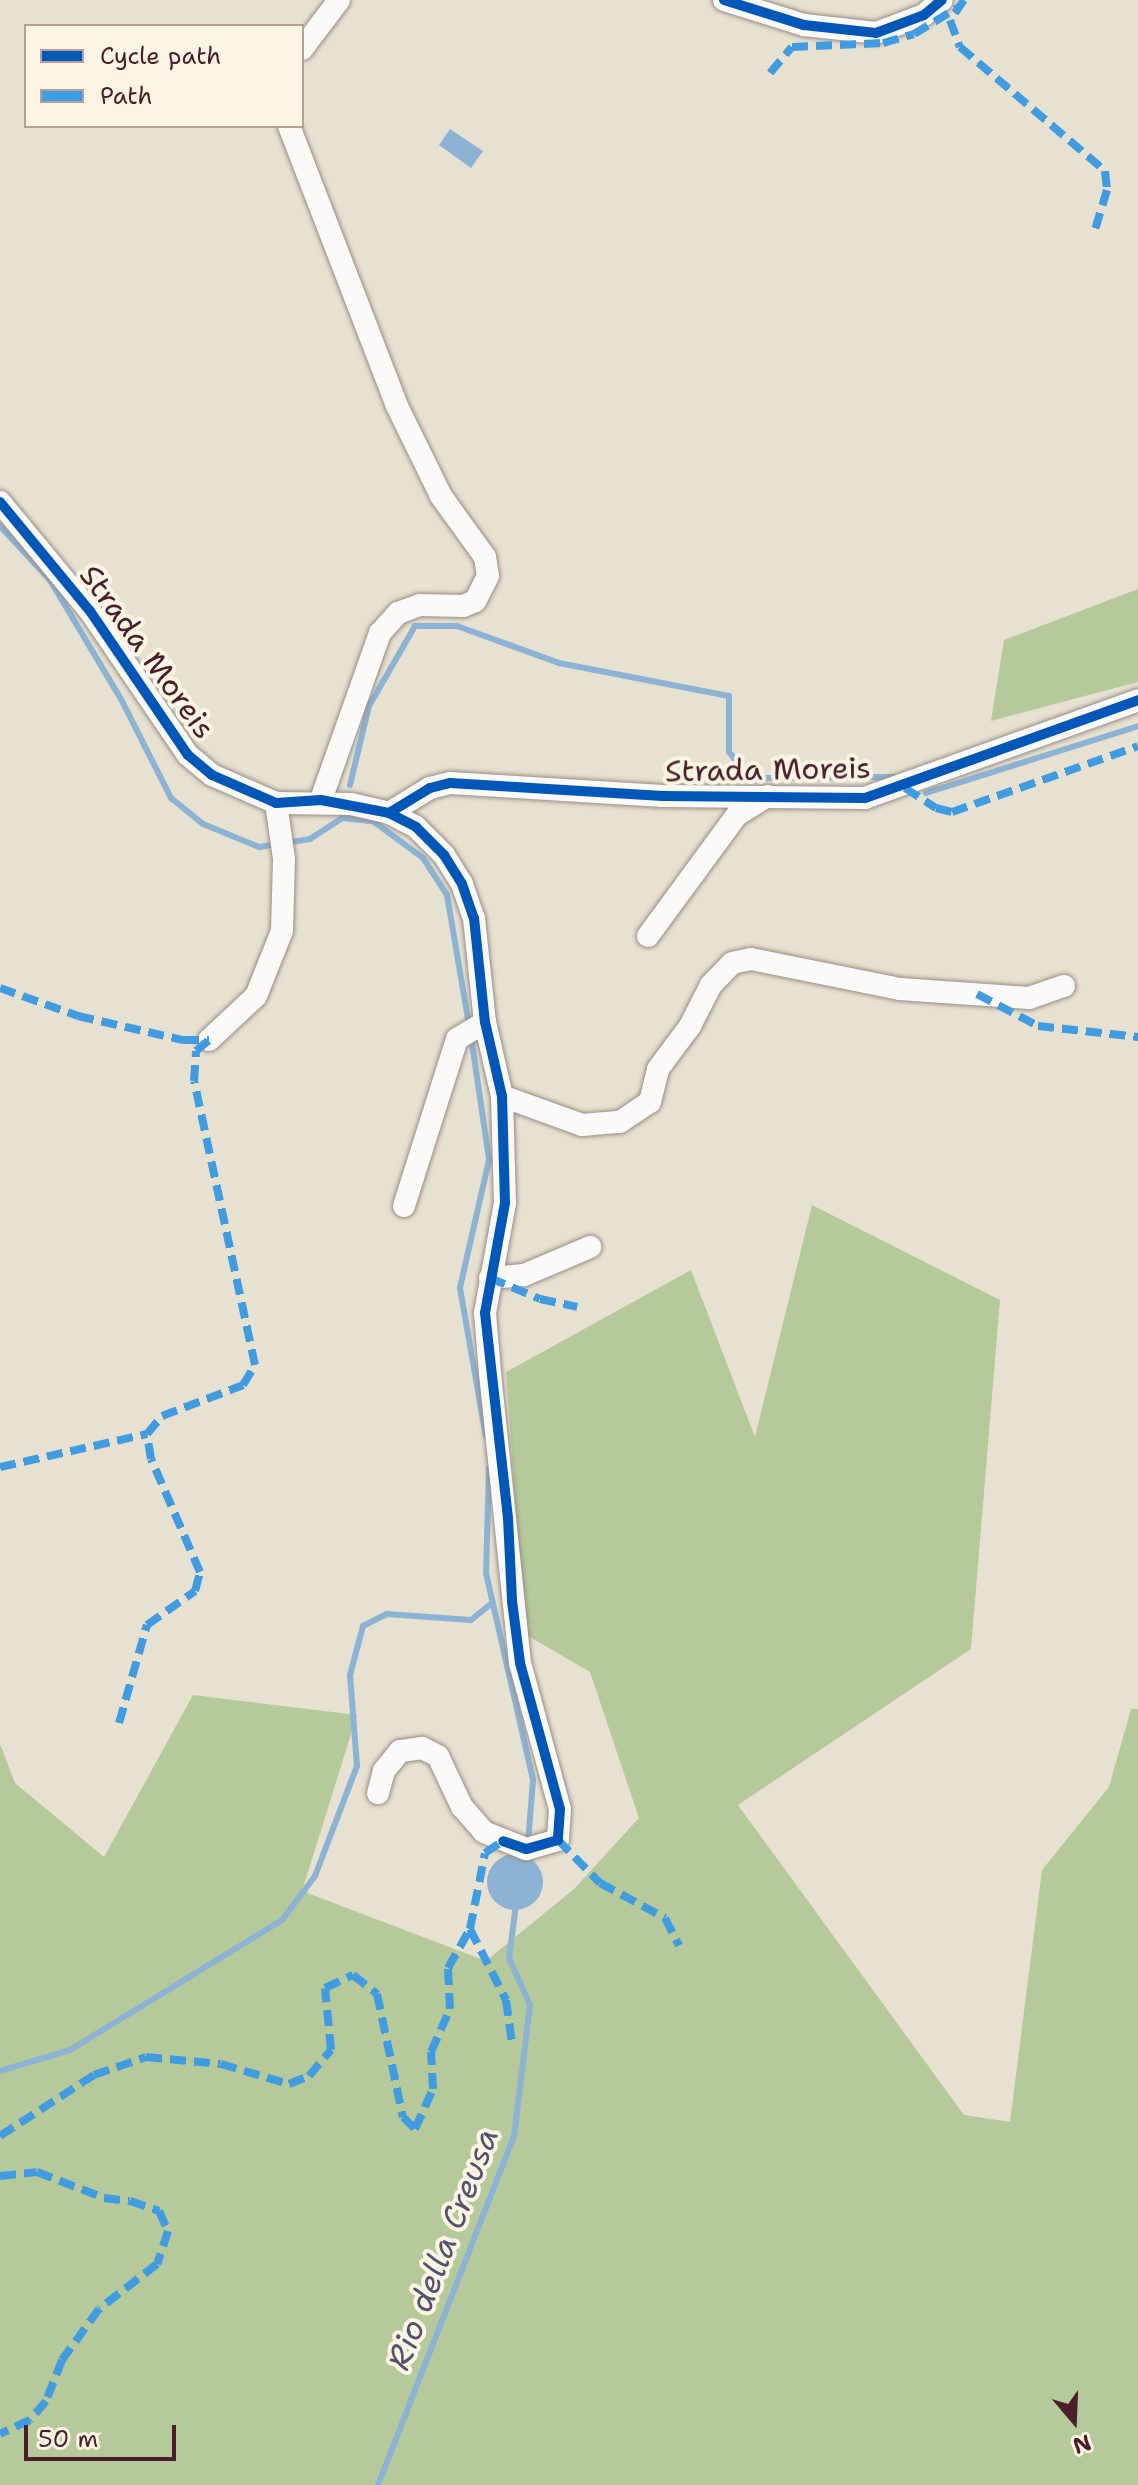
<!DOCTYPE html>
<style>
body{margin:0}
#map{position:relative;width:1138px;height:2485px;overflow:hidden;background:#e7e1d1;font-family:"Shantell Sans",sans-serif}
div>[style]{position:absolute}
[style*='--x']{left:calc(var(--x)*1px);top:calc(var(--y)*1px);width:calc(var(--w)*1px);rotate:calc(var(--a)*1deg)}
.forest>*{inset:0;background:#b5c99a}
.water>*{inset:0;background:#8cb3d3}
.round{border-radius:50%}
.stream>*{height:6px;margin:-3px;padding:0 3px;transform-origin:3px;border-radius:3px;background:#8cb3d3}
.roads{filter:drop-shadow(0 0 2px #988d87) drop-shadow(0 0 2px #988d87)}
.minor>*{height:22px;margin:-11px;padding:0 11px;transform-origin:11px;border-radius:11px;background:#fbfaf8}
.quiet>*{height:8px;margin-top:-4px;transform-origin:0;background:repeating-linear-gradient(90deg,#409be1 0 16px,transparent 0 24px)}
.cycleway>*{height:10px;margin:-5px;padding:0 5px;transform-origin:5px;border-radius:5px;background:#0057b8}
span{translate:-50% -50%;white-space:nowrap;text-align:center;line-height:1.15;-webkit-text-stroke:8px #fcf5e5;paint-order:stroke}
.street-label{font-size:30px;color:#4a1f2b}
.water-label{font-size:32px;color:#55526f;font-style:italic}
.legend{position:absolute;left:24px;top:24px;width:280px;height:104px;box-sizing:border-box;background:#fcf5e5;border:2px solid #b59f9b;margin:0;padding:10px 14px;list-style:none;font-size:24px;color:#4a1f2b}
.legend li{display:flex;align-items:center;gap:16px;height:40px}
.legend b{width:40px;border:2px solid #b59f9b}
.north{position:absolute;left:1034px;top:2381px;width:80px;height:80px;-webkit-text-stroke:6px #fcf5e5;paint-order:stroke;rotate:161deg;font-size:22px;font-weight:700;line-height:32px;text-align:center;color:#4a1f2b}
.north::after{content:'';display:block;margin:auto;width:28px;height:36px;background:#4a1f2b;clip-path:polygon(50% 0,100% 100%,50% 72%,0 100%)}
.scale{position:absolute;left:24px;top:2425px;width:152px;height:36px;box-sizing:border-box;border:4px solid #4a1f2b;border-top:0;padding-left:10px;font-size:24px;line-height:28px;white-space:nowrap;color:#4a1f2b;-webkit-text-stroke:6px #fcf5e5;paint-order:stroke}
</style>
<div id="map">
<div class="forest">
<i style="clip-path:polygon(1138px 589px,1138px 682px,991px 721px,1004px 640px)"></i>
<i style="clip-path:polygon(812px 1205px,1000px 1300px,971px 1649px,738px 1805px,964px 2115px,1010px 2122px,1042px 1870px,1109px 1787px,1131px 1709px,1138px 1709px,1138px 2485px,0 2485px,0 1744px,15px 1783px,104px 1857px,193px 1695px,357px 1715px,302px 1891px,486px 1961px,574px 1889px,639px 1818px,590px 1672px,525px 1634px,506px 1372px,691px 1270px,755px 1437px)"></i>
</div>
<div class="water">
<i style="clip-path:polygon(450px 129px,483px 151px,471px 168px,439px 145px)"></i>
<i class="round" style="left:487px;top:1854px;width:56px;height:56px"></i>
</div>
<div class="stream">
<i style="--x:0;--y:526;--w:74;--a:47.2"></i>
<i style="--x:50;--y:580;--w:141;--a:59.2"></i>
<i style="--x:122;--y:701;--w:109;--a:63.2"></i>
<i style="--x:171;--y:798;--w:41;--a:39.1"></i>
<i style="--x:203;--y:824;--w:61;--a:22.3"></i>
<i style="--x:259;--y:847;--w:52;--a:-8.9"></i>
<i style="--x:310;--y:839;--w:38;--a:-33"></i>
<i style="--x:342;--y:818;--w:31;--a:6"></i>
<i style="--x:373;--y:821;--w:62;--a:36.5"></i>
<i style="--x:423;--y:858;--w:44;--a:57"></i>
<i style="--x:447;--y:895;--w:132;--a:80.4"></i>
<i style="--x:350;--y:785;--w:81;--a:-76.5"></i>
<i style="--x:369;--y:706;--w:92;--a:-60.1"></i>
<i style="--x:415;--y:626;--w:42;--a:0"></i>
<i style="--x:457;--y:626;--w:109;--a:19.9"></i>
<i style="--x:559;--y:663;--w:173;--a:11"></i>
<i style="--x:729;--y:696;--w:56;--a:90"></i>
<i style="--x:729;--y:752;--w:34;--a:50"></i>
<i style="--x:751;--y:778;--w:143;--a:-0.4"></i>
<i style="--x:926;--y:793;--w:222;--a:-17.5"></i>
<i style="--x:471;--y:1036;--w:125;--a:81.7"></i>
<i style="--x:489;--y:1160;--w:131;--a:102.8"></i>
<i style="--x:460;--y:1288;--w:151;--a:80.1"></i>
<i style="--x:489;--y:1468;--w:105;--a:91.6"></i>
<i style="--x:486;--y:1573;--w:212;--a:77.2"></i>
<i style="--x:533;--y:1780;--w:63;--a:94.5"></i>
<i style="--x:0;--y:2071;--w:73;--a:-16.7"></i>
<i style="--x:70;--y:2050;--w:249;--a:-31.5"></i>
<i style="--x:282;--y:1920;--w:55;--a:-53.1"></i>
<i style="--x:315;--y:1876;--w:118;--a:-69.1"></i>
<i style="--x:357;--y:1766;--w:91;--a:-94.4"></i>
<i style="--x:350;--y:1675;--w:51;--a:-75.1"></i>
<i style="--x:363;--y:1626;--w:27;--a:-27"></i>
<i style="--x:387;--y:1614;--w:84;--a:4.1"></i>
<i style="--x:471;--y:1620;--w:27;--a:-39"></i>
<i style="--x:378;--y:2485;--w:375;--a:-68.7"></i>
<i style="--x:514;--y:2136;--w:132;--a:-83"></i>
<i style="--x:530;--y:2005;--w:51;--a:-114.1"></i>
<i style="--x:509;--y:1958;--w:53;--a:-82.5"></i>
</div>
<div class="roads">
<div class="minor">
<i style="--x:724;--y:0;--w:84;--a:17.4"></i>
<i style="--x:804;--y:25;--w:72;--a:6.3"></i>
<i style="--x:876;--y:33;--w:51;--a:-20.6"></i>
<i style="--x:924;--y:15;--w:23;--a:-40"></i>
<i style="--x:302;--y:49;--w:61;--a:-52.9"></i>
<i style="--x:289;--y:126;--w:298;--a:68.9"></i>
<i style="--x:396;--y:404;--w:102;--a:63.9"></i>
<i style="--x:441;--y:496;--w:75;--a:54.2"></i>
<i style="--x:485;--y:557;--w:19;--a:81"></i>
<i style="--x:488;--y:576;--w:28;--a:117"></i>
<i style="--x:475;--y:601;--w:13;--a:157"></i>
<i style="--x:463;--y:606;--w:43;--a:-178.7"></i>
<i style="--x:420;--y:605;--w:23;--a:160"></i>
<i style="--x:398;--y:613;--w:27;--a:132"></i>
<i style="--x:380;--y:633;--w:177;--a:109.5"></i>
<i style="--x:0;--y:502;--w:141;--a:50.5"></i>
<i style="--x:90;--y:611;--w:174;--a:55.8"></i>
<i style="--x:188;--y:755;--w:31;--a:40"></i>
<i style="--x:212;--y:775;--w:70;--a:23.6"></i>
<i style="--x:276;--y:803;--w:75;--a:0.8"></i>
<i style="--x:351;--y:804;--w:39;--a:13"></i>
<i style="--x:389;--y:813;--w:30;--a:27"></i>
<i style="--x:416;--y:827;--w:40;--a:45"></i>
<i style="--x:444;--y:855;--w:34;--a:58"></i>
<i style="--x:462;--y:884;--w:36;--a:71"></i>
<i style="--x:474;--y:918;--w:105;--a:84"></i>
<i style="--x:485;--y:1022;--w:76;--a:77.1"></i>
<i style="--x:502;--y:1096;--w:107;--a:88.4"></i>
<i style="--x:505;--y:1203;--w:112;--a:100.3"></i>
<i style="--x:485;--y:1313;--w:60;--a:85.2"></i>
<i style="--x:490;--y:1373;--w:292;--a:84.1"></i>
<i style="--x:520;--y:1663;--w:151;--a:74.7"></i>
<i style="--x:560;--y:1809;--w:31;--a:94"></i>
<i style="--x:558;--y:1840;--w:33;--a:164"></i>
<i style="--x:526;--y:1849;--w:45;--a:-158"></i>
<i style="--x:484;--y:1832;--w:33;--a:-131"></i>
<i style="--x:462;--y:1807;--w:56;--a:-115.2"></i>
<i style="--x:438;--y:1756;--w:18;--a:-153"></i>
<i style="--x:422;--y:1748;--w:22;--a:172"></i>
<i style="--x:400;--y:1751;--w:26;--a:129"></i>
<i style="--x:384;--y:1771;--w:23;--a:105"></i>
<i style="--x:389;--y:813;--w:48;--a:-31.4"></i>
<i style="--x:430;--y:788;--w:21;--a:-14"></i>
<i style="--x:450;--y:783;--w:213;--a:3.5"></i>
<i style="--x:663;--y:796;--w:202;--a:0.6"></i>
<i style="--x:865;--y:798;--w:290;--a:-19.7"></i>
<i style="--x:648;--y:936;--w:150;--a:-53.7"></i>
<i style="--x:737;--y:815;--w:36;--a:-32"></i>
<i style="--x:209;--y:1040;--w:64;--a:-43.1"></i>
<i style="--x:256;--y:996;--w:70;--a:-68.2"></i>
<i style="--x:282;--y:931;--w:72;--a:-88.4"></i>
<i style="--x:284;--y:859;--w:57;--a:-98.1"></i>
<i style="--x:502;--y:1096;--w:85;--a:19.9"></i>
<i style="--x:582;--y:1125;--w:38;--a:-5"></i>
<i style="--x:620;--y:1122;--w:36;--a:-34"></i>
<i style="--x:650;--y:1102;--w:34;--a:-76"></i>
<i style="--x:658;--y:1069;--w:54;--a:-53.3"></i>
<i style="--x:690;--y:1026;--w:46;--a:-62.9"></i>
<i style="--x:711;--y:985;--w:30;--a:-46"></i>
<i style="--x:732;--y:963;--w:19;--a:-12"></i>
<i style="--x:751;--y:959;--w:152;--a:11.4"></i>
<i style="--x:900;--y:989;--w:129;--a:4"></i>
<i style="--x:1029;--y:998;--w:37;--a:-19"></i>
<i style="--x:404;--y:1206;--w:175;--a:-72.4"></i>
<i style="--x:457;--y:1039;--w:33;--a:-31"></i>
<i style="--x:490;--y:1278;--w:34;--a:-5"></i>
<i style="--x:524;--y:1275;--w:72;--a:-23"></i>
</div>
</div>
<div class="quiet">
<i style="--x:964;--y:0;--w:24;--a:125"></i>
<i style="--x:950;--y:20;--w:29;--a:70"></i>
<i style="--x:960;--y:47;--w:191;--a:40.5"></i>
<i style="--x:1105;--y:171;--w:19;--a:84"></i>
<i style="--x:1107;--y:190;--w:45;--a:106.8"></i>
<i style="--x:770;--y:73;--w:34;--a:-50"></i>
<i style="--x:792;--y:47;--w:91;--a:-2.5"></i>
<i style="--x:883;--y:43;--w:32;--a:-16"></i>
<i style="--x:914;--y:34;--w:50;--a:-31.2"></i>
<i style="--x:905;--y:788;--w:37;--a:33"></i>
<i style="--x:936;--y:808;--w:16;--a:14"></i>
<i style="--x:952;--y:812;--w:197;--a:-19.5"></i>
<i style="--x:0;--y:988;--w:83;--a:19.7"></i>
<i style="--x:78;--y:1016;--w:108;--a:12.9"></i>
<i style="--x:183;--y:1040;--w:26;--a:0"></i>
<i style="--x:977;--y:994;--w:69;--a:27.7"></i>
<i style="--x:1038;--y:1026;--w:101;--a:6.3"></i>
<i style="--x:490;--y:1278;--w:54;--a:22.8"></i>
<i style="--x:540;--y:1299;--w:38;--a:12"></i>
<i style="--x:0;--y:1467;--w:151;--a:-12.7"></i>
<i style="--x:147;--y:1434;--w:23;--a:-50"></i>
<i style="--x:162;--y:1416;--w:87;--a:-20.9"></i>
<i style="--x:243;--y:1385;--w:23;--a:-59"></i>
<i style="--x:255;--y:1365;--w:290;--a:-102.1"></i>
<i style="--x:194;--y:1081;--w:30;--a:-86"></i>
<i style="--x:196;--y:1051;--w:17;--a:-40"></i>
<i style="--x:119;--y:1723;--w:102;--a:-74.1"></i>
<i style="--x:147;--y:1625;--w:59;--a:-35.3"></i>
<i style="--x:195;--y:1591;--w:20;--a:-75"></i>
<i style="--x:200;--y:1572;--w:123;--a:-113.4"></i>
<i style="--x:151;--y:1459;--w:25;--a:-99"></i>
<i style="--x:558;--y:1840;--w:60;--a:45.7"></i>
<i style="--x:600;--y:1883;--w:74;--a:28.3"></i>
<i style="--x:665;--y:1918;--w:31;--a:63"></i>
<i style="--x:470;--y:1929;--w:80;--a:63.1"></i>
<i style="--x:506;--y:2000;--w:43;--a:82.1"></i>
<i style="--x:0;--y:2136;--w:112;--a:-33"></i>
<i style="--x:94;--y:2075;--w:55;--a:-19.1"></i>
<i style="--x:146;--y:2057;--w:75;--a:5.3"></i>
<i style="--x:221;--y:2064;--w:71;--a:16.4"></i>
<i style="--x:289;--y:2084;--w:22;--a:-22"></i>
<i style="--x:309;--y:2076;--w:34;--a:-50"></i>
<i style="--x:331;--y:2050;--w:62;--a:-95.5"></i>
<i style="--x:325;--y:1988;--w:31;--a:-25"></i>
<i style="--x:353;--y:1975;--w:31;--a:38"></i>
<i style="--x:377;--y:1994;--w:126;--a:78.1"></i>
<i style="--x:403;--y:2117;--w:17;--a:45"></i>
<i style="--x:415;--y:2129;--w:44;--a:-65.8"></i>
<i style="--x:433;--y:2089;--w:37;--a:-93"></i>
<i style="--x:431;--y:2052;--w:47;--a:-66.2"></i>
<i style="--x:450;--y:2009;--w:41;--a:-92.8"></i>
<i style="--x:448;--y:1968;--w:45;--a:-60.6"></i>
<i style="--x:470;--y:1929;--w:77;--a:-78.8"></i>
<i style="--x:485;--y:1853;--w:22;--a:-34"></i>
<i style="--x:0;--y:2176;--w:37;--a:-6"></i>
<i style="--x:37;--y:2172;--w:72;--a:21.2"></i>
<i style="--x:104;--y:2198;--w:26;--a:7"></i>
<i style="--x:130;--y:2201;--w:31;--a:19"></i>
<i style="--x:159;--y:2211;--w:22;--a:66"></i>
<i style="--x:168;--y:2231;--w:35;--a:108"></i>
<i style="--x:157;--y:2264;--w:73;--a:142.2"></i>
<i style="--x:99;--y:2309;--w:63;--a:126"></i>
<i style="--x:62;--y:2360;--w:44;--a:111.3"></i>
<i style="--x:46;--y:2401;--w:25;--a:130"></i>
<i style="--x:30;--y:2420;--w:33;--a:155"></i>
</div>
<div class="cycleway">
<i style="--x:724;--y:0;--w:84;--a:17.4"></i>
<i style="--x:804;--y:25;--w:72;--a:6.3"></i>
<i style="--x:876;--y:33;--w:51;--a:-20.6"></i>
<i style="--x:924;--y:15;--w:23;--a:-40"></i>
<i style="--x:0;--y:502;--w:141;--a:50.5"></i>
<i style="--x:90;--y:611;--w:174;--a:55.8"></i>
<i style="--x:188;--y:755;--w:31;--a:40"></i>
<i style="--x:212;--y:775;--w:70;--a:23.6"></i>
<i style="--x:276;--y:803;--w:45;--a:-3.8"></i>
<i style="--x:321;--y:800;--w:69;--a:10.8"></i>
<i style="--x:389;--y:813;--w:30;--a:27"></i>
<i style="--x:416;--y:827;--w:40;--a:45"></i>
<i style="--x:444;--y:855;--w:34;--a:58"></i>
<i style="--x:462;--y:884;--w:36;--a:71"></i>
<i style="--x:474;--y:918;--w:105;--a:84"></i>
<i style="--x:485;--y:1022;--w:76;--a:77.1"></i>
<i style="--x:502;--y:1096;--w:107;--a:88.4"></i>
<i style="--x:505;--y:1203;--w:112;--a:100.3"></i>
<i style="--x:485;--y:1313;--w:206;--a:83.6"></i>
<i style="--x:508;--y:1518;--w:83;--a:87.2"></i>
<i style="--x:512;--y:1601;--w:63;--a:82.6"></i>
<i style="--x:520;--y:1663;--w:151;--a:74.7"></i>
<i style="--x:560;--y:1809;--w:31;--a:94"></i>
<i style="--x:558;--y:1840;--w:33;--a:164"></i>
<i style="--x:526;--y:1849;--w:24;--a:-161"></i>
<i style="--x:389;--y:813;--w:48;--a:-31.4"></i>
<i style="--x:430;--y:788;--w:21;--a:-14"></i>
<i style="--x:450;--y:783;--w:213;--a:3.5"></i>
<i style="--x:663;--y:796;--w:202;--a:0.6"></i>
<i style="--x:865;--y:798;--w:290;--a:-19.7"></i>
</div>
<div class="street-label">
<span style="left:147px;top:652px;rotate:54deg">Strada Moreis</span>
<span style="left:768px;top:770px;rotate:-1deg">Strada Moreis</span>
</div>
<div class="water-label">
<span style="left:443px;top:2249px;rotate:-69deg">Rio della Creusa</span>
</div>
<ul class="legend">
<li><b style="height:10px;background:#0057b8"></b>Cycle path</li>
<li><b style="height:10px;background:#409be1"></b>Path</li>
</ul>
<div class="north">N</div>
<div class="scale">50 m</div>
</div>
